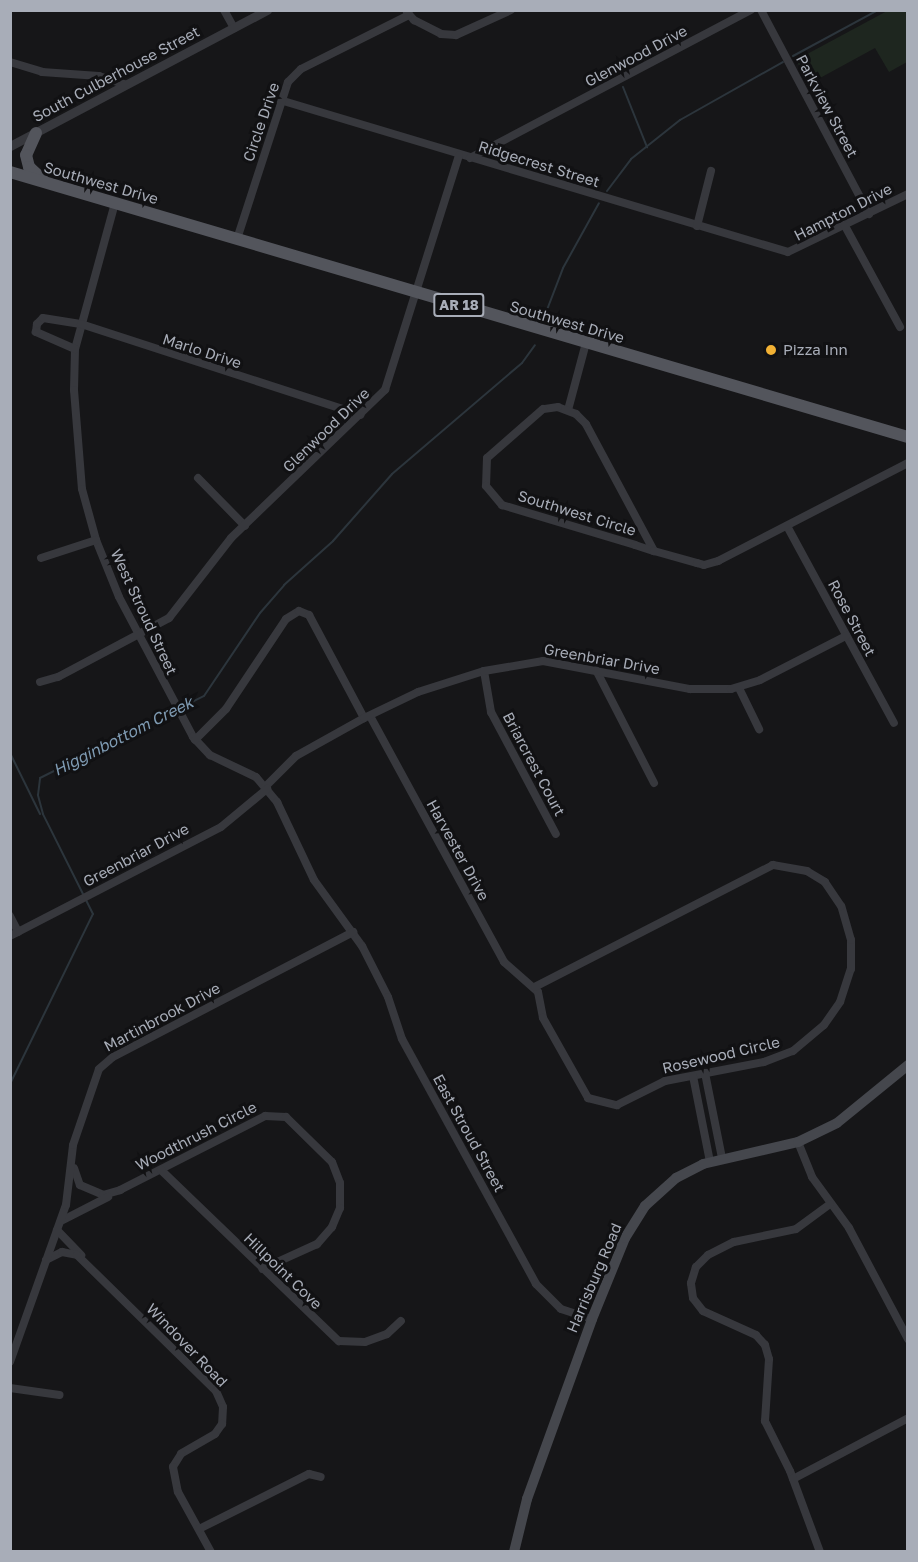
<!DOCTYPE html>
<style>
body{margin:0}
#map{position:relative;width:918px;height:1562px;overflow:hidden;background:#161618;font-family:"Golos Text",sans-serif}
div>[style]{position:absolute}
[style*='--x']{left:calc(var(--x)*1px);top:calc(var(--y)*1px);width:calc(var(--w)*1px);rotate:calc(var(--a)*1deg)}
.green>*{inset:0;background:#1e261f}
.stream>*{height:2px;margin:-1px;padding:0 1px;transform-origin:1px;border-radius:1px;background:#2c353c}
.minor>*{height:8px;margin:-4px;padding:0 4px;transform-origin:4px;border-radius:4px;background:#37383d}
.tertiary>*{height:9px;margin:-4.5px;padding:0 4.5px;transform-origin:4.5px;border-radius:4.5px;background:#37383d}
.secondary>*{height:10px;margin:-5px;padding:0 5px;transform-origin:5px;border-radius:5px;background:#45474d}
.primary>*{height:12px;margin:-6px;padding:0 6px;transform-origin:6px;border-radius:6px;background:#53555c}
.dots>*{width:16px;height:16px;translate:-50% -50%;box-sizing:border-box;border:3px solid #111113;border-radius:50%}
span{translate:-50% -50%;white-space:nowrap;text-align:center;line-height:1.15;-webkit-text-stroke:6px #111113;paint-order:stroke}
.shield-label span{padding:2px 4px;background:#111113;border:2px solid;border-radius:4px;-webkit-text-stroke-width:0}
.shield-label{font-size:14px;color:#a8adb8;font-weight:700}
.street-label{font-size:15px;color:#a8adb8}
.poi-label{font-size:15px;color:#a8adb8}
.left{translate:0 -50%;text-align:left}
.water-label{font-size:16px;color:#7f9bb3;font-style:italic}
.frame{position:absolute;inset:0;border:12px solid #a8adb8;pointer-events:none}
</style>
<div id="map">
<div class="green">
<i style="clip-path:polygon(887px 11px,907px 11px,907px 62px,889px 72px,875px 48px,809px 84px,796px 60px)"></i>
</div>
<div class="stream">
<i style="--x:793;--y:56;--w:97;--a:-28.4"></i>
<i style="--x:623;--y:87;--w:65;--a:68.2"></i>
<i style="--x:607;--y:191;--w:40;--a:-53"></i>
<i style="--x:631;--y:159;--w:63;--a:-38.5"></i>
<i style="--x:680;--y:120;--w:118;--a:-29.4"></i>
<i style="--x:545;--y:315;--w:50;--a:-69"></i>
<i style="--x:563;--y:268;--w:74;--a:-61"></i>
<i style="--x:10;--y:753;--w:68;--a:63.8"></i>
<i style="--x:10;--y:1084;--w:189;--a:-64"></i>
<i style="--x:93;--y:914;--w:112;--a:-116.6"></i>
<i style="--x:43;--y:814;--w:20;--a:-105"></i>
<i style="--x:38;--y:795;--w:17;--a:-83"></i>
<i style="--x:40;--y:778;--w:183;--a:-26.6"></i>
<i style="--x:204;--y:696;--w:100;--a:-56"></i>
<i style="--x:260;--y:613;--w:37;--a:-49"></i>
<i style="--x:284;--y:585;--w:66;--a:-41.9"></i>
<i style="--x:333;--y:541;--w:89;--a:-48.6"></i>
<i style="--x:392;--y:474;--w:171;--a:-40.5"></i>
<i style="--x:522;--y:363;--w:22;--a:-54"></i>
</div>
<div class="minor">
<i style="--x:224;--y:10;--w:21;--a:61"></i>
<i style="--x:761;--y:10;--w:231;--a:62.1"></i>
<i style="--x:407;--y:12;--w:11;--a:49"></i>
<i style="--x:414;--y:20;--w:30;--a:27"></i>
<i style="--x:441;--y:34;--w:15;--a:4"></i>
<i style="--x:456;--y:35;--w:60;--a:-24.4"></i>
<i style="--x:10;--y:62;--w:34;--a:17"></i>
<i style="--x:42;--y:72;--w:57;--a:4"></i>
<i style="--x:99;--y:76;--w:28;--a:18"></i>
<i style="--x:280;--y:100;--w:530;--a:16.66"></i>
<i style="--x:788;--y:252;--w:133;--a:-25.8"></i>
<i style="--x:470;--y:158;--w:318;--a:-27.8"></i>
<i style="--x:115;--y:203;--w:151;--a:105.3"></i>
<i style="--x:75;--y:349;--w:41;--a:91.4"></i>
<i style="--x:74;--y:390;--w:99;--a:85.4"></i>
<i style="--x:82;--y:489;--w:53;--a:74.6"></i>
<i style="--x:96;--y:540;--w:61;--a:68"></i>
<i style="--x:119;--y:597;--w:158;--a:62.1"></i>
<i style="--x:193;--y:737;--w:25;--a:47"></i>
<i style="--x:210;--y:755;--w:51;--a:25.6"></i>
<i style="--x:256;--y:777;--w:33;--a:50"></i>
<i style="--x:277;--y:802;--w:86;--a:64.6"></i>
<i style="--x:314;--y:880;--w:82;--a:54"></i>
<i style="--x:362;--y:946;--w:57;--a:63"></i>
<i style="--x:388;--y:997;--w:44;--a:71.6"></i>
<i style="--x:402;--y:1039;--w:279;--a:61.3"></i>
<i style="--x:536;--y:1284;--w:35;--a:45"></i>
<i style="--x:561;--y:1309;--w:33;--a:18"></i>
<i style="--x:697;--y:226;--w:57;--a:-75.7"></i>
<i style="--x:845;--y:226;--w:115;--a:61.4"></i>
<i style="--x:237;--y:239;--w:165;--a:-72"></i>
<i style="--x:288;--y:82;--w:18;--a:-45"></i>
<i style="--x:301;--y:69;--w:121;--a:-26.6"></i>
<i style="--x:75;--y:349;--w:43;--a:-156.4"></i>
<i style="--x:36;--y:332;--w:8;--a:-83"></i>
<i style="--x:37;--y:324;--w:8;--a:-45"></i>
<i style="--x:43;--y:318;--w:38;--a:9"></i>
<i style="--x:81;--y:324;--w:294;--a:18"></i>
<i style="--x:568;--y:410;--w:69;--a:-75"></i>
<i style="--x:198;--y:478;--w:67;--a:45.6"></i>
<i style="--x:787;--y:526;--w:224;--a:61.5"></i>
<i style="--x:654;--y:551;--w:144;--a:-118.2"></i>
<i style="--x:586;--y:424;--w:14;--a:-135"></i>
<i style="--x:576;--y:414;--w:19;--a:-159"></i>
<i style="--x:558;--y:407;--w:15;--a:172"></i>
<i style="--x:543;--y:409;--w:74;--a:138.8"></i>
<i style="--x:487;--y:458;--w:28;--a:92"></i>
<i style="--x:486;--y:486;--w:25;--a:50"></i>
<i style="--x:502;--y:505;--w:139;--a:16.7"></i>
<i style="--x:635;--y:545;--w:20;--a:18"></i>
<i style="--x:654;--y:551;--w:45;--a:15.6"></i>
<i style="--x:697;--y:563;--w:7;--a:16"></i>
<i style="--x:704;--y:565;--w:15;--a:-16"></i>
<i style="--x:718;--y:561;--w:214;--a:-27.3"></i>
<i style="--x:41;--y:558;--w:58;--a:-18.1"></i>
<i style="--x:596;--y:670;--w:127;--a:62.8"></i>
<i style="--x:484;--y:671;--w:42;--a:80.3"></i>
<i style="--x:491;--y:712;--w:138;--a:62"></i>
<i style="--x:40;--y:682;--w:19;--a:-16"></i>
<i style="--x:58;--y:677;--w:126;--a:-28"></i>
<i style="--x:169;--y:618;--w:101;--a:-52.2"></i>
<i style="--x:231;--y:538;--w:214;--a:-43.9"></i>
<i style="--x:385;--y:390;--w:246;--a:-72.5"></i>
<i style="--x:739;--y:688;--w:46;--a:64"></i>
<i style="--x:370;--y:716;--w:280;--a:61.4"></i>
<i style="--x:504;--y:962;--w:45;--a:41.4"></i>
<i style="--x:538;--y:992;--w:26;--a:79"></i>
<i style="--x:543;--y:1018;--w:92;--a:60.6"></i>
<i style="--x:588;--y:1098;--w:30;--a:14"></i>
<i style="--x:617;--y:1105;--w:54;--a:-26.6"></i>
<i style="--x:665;--y:1081;--w:101;--a:-10.9"></i>
<i style="--x:764;--y:1062;--w:31;--a:-21"></i>
<i style="--x:793;--y:1051;--w:40;--a:-40"></i>
<i style="--x:824;--y:1025;--w:28;--a:-55"></i>
<i style="--x:840;--y:1002;--w:35;--a:-72"></i>
<i style="--x:851;--y:969;--w:29;--a:-90"></i>
<i style="--x:851;--y:940;--w:35;--a:-106"></i>
<i style="--x:841;--y:906;--w:29;--a:-124"></i>
<i style="--x:825;--y:882;--w:21;--a:-149"></i>
<i style="--x:807;--y:871;--w:35;--a:-170"></i>
<i style="--x:773;--y:865;--w:267;--a:152.9"></i>
<i style="--x:195;--y:740;--w:44;--a:-45"></i>
<i style="--x:226;--y:709;--w:108;--a:-56.3"></i>
<i style="--x:286;--y:619;--w:15;--a:-32"></i>
<i style="--x:299;--y:611;--w:11;--a:22"></i>
<i style="--x:309;--y:615;--w:117;--a:61.9"></i>
<i style="--x:265;--y:787;--w:44;--a:-45"></i>
<i style="--x:296;--y:756;--w:78;--a:-29.2"></i>
<i style="--x:364;--y:718;--w:60;--a:-25.7"></i>
<i style="--x:418;--y:692;--w:69;--a:-17.7"></i>
<i style="--x:484;--y:671;--w:60;--a:-9.6"></i>
<i style="--x:543;--y:661;--w:150;--a:10.8"></i>
<i style="--x:690;--y:689;--w:41;--a:0"></i>
<i style="--x:731;--y:689;--w:30;--a:-17"></i>
<i style="--x:760;--y:680;--w:97;--a:-27.1"></i>
<i style="--x:10;--y:916;--w:18;--a:63"></i>
<i style="--x:10;--y:936;--w:237;--a:-27.3"></i>
<i style="--x:221;--y:827;--w:60;--a:-39.6"></i>
<i style="--x:705;--y:1073;--w:87;--a:78.7"></i>
<i style="--x:693;--y:1076;--w:88;--a:78.8"></i>
<i style="--x:798;--y:1142;--w:38;--a:68"></i>
<i style="--x:812;--y:1177;--w:63;--a:54"></i>
<i style="--x:849;--y:1228;--w:126;--a:62"></i>
<i style="--x:74;--y:1168;--w:18;--a:71"></i>
<i style="--x:80;--y:1185;--w:25;--a:23"></i>
<i style="--x:103;--y:1195;--w:18;--a:-16"></i>
<i style="--x:120;--y:1190;--w:163;--a:-27"></i>
<i style="--x:265;--y:1116;--w:21;--a:3"></i>
<i style="--x:286;--y:1117;--w:64;--a:44.4"></i>
<i style="--x:332;--y:1162;--w:22;--a:69"></i>
<i style="--x:340;--y:1183;--w:25;--a:90"></i>
<i style="--x:340;--y:1208;--w:21;--a:113"></i>
<i style="--x:332;--y:1227;--w:23;--a:131"></i>
<i style="--x:317;--y:1244;--w:60;--a:155.6"></i>
<i style="--x:161;--y:1170;--w:247;--a:43.9"></i>
<i style="--x:339;--y:1341;--w:26;--a:2"></i>
<i style="--x:365;--y:1342;--w:23;--a:-20"></i>
<i style="--x:387;--y:1334;--w:19;--a:-43"></i>
<i style="--x:61;--y:1221;--w:53;--a:-27.1"></i>
<i style="--x:57;--y:1230;--w:35;--a:46"></i>
<i style="--x:46;--y:1260;--w:18;--a:-27"></i>
<i style="--x:62;--y:1252;--w:15;--a:11"></i>
<i style="--x:77;--y:1255;--w:194;--a:44.4"></i>
<i style="--x:216;--y:1391;--w:17;--a:66"></i>
<i style="--x:223;--y:1407;--w:17;--a:93"></i>
<i style="--x:222;--y:1424;--w:12;--a:125"></i>
<i style="--x:215;--y:1434;--w:39;--a:150"></i>
<i style="--x:181;--y:1454;--w:15;--a:122"></i>
<i style="--x:173;--y:1467;--w:25;--a:79"></i>
<i style="--x:178;--y:1492;--w:68;--a:61.2"></i>
<i style="--x:10;--y:1362;--w:167;--a:-70.4"></i>
<i style="--x:66;--y:1205;--w:60;--a:-83.3"></i>
<i style="--x:73;--y:1145;--w:80;--a:-71.1"></i>
<i style="--x:99;--y:1069;--w:18;--a:-41"></i>
<i style="--x:113;--y:1057;--w:271;--a:-27.5"></i>
<i style="--x:10;--y:1388;--w:50;--a:8"></i>
<i style="--x:793;--y:1479;--w:130;--a:-27.9"></i>
<i style="--x:199;--y:1529;--w:123;--a:-26.6"></i>
<i style="--x:309;--y:1474;--w:12;--a:14"></i>
<i style="--x:820;--y:1552;--w:86;--a:-110.3"></i>
<i style="--x:790;--y:1471;--w:56;--a:-116.6"></i>
<i style="--x:765;--y:1421;--w:62;--a:-86.3"></i>
<i style="--x:769;--y:1359;--w:15;--a:-106"></i>
<i style="--x:765;--y:1345;--w:13;--a:-132"></i>
<i style="--x:756;--y:1335;--w:58;--a:-155.6"></i>
<i style="--x:703;--y:1311;--w:16;--a:-128"></i>
<i style="--x:693;--y:1298;--w:15;--a:-98"></i>
<i style="--x:691;--y:1283;--w:17;--a:-73"></i>
<i style="--x:696;--y:1267;--w:17;--a:-45"></i>
<i style="--x:708;--y:1255;--w:29;--a:-27"></i>
<i style="--x:734;--y:1242;--w:63;--a:-11.8"></i>
<i style="--x:796;--y:1229;--w:42;--a:-36.3"></i>
</div>
<div class="tertiary">
<i style="--x:10;--y:146;--w:291;--a:-27.9"></i>
</div>
<div class="secondary">
<i style="--x:514;--y:1552;--w:55;--a:-76.2"></i>
<i style="--x:527;--y:1499;--w:191;--a:-70.1"></i>
<i style="--x:592;--y:1319;--w:87;--a:-67.8"></i>
<i style="--x:625;--y:1238;--w:38;--a:-58"></i>
<i style="--x:645;--y:1206;--w:42;--a:-42.1"></i>
<i style="--x:676;--y:1178;--w:30;--a:-27"></i>
<i style="--x:703;--y:1164;--w:98;--a:-13"></i>
<i style="--x:798;--y:1142;--w:43;--a:-26"></i>
<i style="--x:837;--y:1123;--w:92;--a:-39.2"></i>
</div>
<div class="primary">
<i style="--x:36;--y:133;--w:24;--a:114"></i>
<i style="--x:26;--y:155;--w:12;--a:76"></i>
<i style="--x:29;--y:167;--w:19;--a:43"></i>
<i style="--x:10;--y:172;--w:936;--a:16.44"></i>
</div>
<div class="dots">
<i style="left:771px;top:350px;background:#f2b134"></i>
</div>
<div class="shield-label">
<span style="left:459px;top:305px">AR 18</span>
</div>
<div class="street-label">
<span style="left:636px;top:56px;rotate:-28deg">Glenwood Drive</span>
<span style="left:116px;top:74px;rotate:-28deg">South Culberhouse Street</span>
<span style="left:827px;top:106px;rotate:62deg">Parkview Street</span>
<span style="left:261px;top:122px;rotate:-71deg">Circle Drive</span>
<span style="left:539px;top:164px;rotate:17deg">Ridgecrest Street</span>
<span style="left:101px;top:183px;rotate:16deg">Southwest Drive</span>
<span style="left:843px;top:212px;rotate:-27deg">Hampton Drive</span>
<span style="left:567px;top:322px;rotate:16deg">Southwest Drive</span>
<span style="left:202px;top:351px;rotate:18deg">Marlo Drive</span>
<span style="left:326px;top:430px;rotate:-44deg">Glenwood Drive</span>
<span style="left:577px;top:513px;rotate:17deg">Southwest Circle</span>
<span style="left:144px;top:612px;rotate:65deg">West Stroud Street</span>
<span style="left:852px;top:618px;rotate:62deg">Rose Street</span>
<span style="left:602px;top:659px;rotate:10deg">Greenbriar Drive</span>
<span style="left:534px;top:764px;rotate:62deg">Briarcrest Court</span>
<span style="left:458px;top:850px;rotate:61deg">Harvester Drive</span>
<span style="left:136px;top:855px;rotate:-28deg">Greenbriar Drive</span>
<span style="left:162px;top:1017px;rotate:-28deg">Martinbrook Drive</span>
<span style="left:721px;top:1055px;rotate:-13deg">Rosewood Circle</span>
<span style="left:469px;top:1133px;rotate:61deg">East Stroud Street</span>
<span style="left:196px;top:1136px;rotate:-27deg">Woodthrush Circle</span>
<span style="left:283px;top:1271px;rotate:44deg">Hillpoint Cove</span>
<span style="left:594px;top:1278px;rotate:-67deg">Harrisburg Road</span>
<span style="left:187px;top:1345px;rotate:46deg">Windover Road</span>
</div>
<div class="poi-label">
<span class="left" style="left:783px;top:350px">Pizza Inn</span>
</div>
<div class="water-label">
<span style="left:123px;top:736px;rotate:-27deg">Higginbottom Creek</span>
</div>
<div class="frame"></div>
</div>
